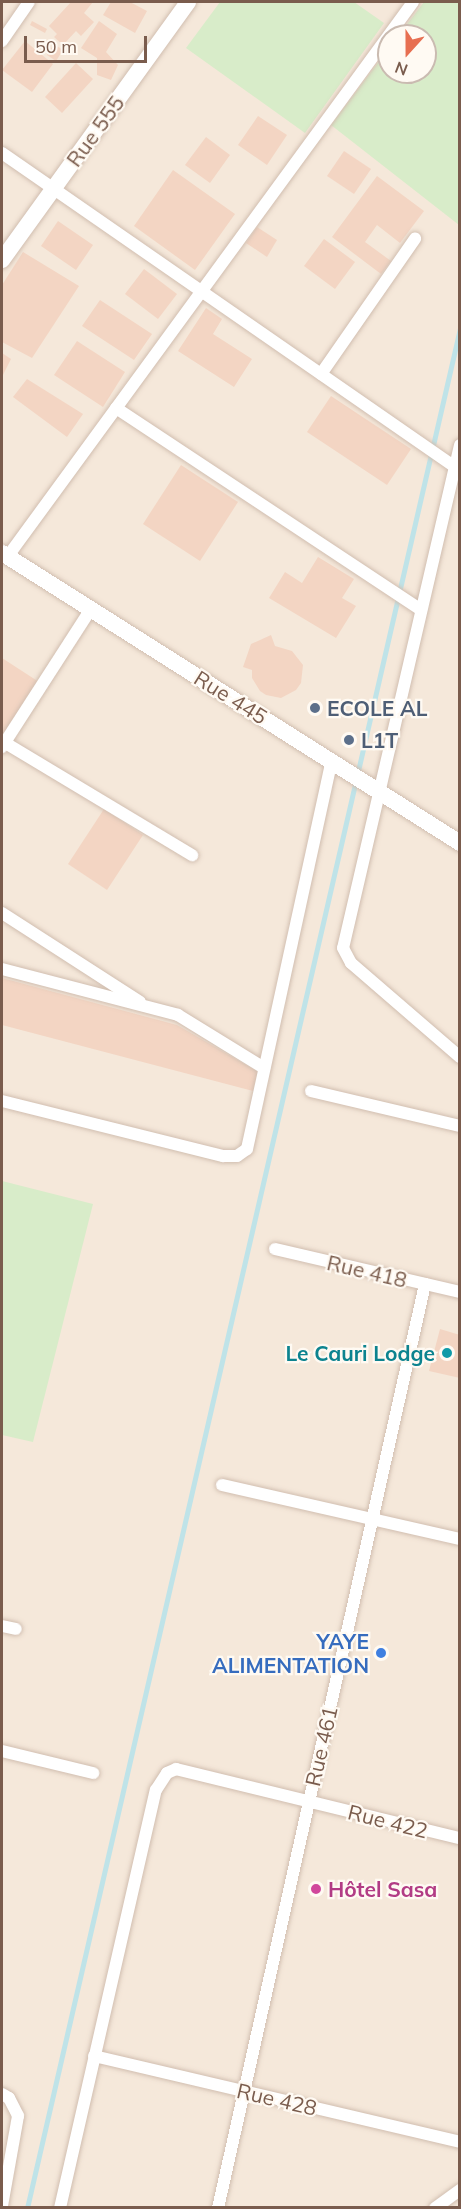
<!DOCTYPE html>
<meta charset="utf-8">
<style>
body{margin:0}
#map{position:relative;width:461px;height:2209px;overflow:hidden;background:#fdf6ec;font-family:Mulish,sans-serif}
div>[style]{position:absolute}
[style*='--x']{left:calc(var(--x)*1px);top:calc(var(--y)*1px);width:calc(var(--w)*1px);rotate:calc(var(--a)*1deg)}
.residential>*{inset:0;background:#f5e8da}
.green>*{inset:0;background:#d8ecc9}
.stream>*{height:5px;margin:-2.5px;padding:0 2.5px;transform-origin:2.5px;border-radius:2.5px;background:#bfe3e8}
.building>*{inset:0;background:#f3d5c3}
.roads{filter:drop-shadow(0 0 2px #d1beb0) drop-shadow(0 0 2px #d1beb0)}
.minor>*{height:12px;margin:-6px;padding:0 6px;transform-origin:6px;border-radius:6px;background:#fff}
.tertiary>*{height:16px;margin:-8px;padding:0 8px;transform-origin:8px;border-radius:8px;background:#fff}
.dots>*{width:16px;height:16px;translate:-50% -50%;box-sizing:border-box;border:3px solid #fffaf3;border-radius:50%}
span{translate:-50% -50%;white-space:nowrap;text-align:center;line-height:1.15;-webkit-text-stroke:4.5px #fffaf3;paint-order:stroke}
.street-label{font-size:21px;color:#7a5c4d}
.service-label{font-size:21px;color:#4e5e75;font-weight:700}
.left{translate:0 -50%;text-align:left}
.culture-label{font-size:21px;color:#0d838f;font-weight:700}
.right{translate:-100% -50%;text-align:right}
.shop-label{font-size:21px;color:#366cbe;font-weight:700}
.hotel-label{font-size:21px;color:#b23c85;font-weight:700}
.frame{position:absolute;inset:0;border:3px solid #7a5c4d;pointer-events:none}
.north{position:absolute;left:377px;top:24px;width:60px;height:60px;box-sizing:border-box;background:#fffaf3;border:2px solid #cabbb1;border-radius:50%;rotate:201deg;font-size:16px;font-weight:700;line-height:24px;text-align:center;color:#7a5c4d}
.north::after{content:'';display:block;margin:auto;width:21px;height:27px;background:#e76f51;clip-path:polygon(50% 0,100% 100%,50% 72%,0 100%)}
.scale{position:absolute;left:24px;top:36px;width:123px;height:27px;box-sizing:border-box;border:3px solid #7a5c4d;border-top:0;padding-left:8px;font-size:18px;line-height:21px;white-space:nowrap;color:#7a5c4d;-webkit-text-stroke:4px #fffaf3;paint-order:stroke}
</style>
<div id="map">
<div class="residential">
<i style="clip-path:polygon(evenodd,2px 2px,459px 2px,459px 2207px,2px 2207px,2px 2px,389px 36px,425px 36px,425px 72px,389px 72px,389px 36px)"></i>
</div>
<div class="green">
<i style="clip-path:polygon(220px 2px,354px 2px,384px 23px,305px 133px,186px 48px)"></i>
<i style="clip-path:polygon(424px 2px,459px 2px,459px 225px,331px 125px,389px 48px,389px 72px,425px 72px,425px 36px,398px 36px)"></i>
<i style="clip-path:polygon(2px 1181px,93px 1204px,33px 1442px,2px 1435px)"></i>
</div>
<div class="stream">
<i style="--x:27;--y:2208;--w:1929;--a:-77.03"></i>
</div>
<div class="building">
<i style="clip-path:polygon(71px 2px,93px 2px,84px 13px,94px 22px,81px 36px,76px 31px,63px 45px,54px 37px,57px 34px,49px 26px)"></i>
<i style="clip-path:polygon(111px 2px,130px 2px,147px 11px,135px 33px,103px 15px)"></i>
<i style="clip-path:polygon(32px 21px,47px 29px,45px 33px,30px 25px)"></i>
<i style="clip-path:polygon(99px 21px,117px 34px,106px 52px,118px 65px,111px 80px,97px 75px,97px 58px,81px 48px)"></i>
<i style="clip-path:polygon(25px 41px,53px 64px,32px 92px,2px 70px)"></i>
<i style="clip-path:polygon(54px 44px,63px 50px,56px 61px,47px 55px)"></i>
<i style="clip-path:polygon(76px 63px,93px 79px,62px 113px,45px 97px)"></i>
<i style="clip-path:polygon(258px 116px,287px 135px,267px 165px,238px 145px)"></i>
<i style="clip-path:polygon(206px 137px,230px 155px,210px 183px,185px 165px)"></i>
<i style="clip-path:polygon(344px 151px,371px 169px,354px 194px,327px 176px)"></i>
<i style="clip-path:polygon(173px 170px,235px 214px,195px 270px,134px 226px)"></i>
<i style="clip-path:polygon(377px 176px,424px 211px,400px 243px,377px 225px,365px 242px,391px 261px,381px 274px,332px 237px)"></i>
<i style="clip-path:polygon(58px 221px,93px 245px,76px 270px,41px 246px)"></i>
<i style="clip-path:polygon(257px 227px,277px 240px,267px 257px,246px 243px)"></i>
<i style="clip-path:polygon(324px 239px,355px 262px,335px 289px,304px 266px)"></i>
<i style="clip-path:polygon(23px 252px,79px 286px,32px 358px,2px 342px,2px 285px)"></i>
<i style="clip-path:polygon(144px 269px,177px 294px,158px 319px,125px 294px)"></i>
<i style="clip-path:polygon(100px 300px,152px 334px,134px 360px,82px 326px)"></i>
<i style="clip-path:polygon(206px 308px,222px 319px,213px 334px,252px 359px,234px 387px,178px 351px)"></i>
<i style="clip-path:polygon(77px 341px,125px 372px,103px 407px,54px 375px)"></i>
<i style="clip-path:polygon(2px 353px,11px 359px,2px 377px)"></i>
<i style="clip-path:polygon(27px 379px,83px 414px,67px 437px,13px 397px)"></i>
<i style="clip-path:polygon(331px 396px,411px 449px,387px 485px,307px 432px)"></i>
<i style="clip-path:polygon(181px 465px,238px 502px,200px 561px,143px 524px)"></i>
<i style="clip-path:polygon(318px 557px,354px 579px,342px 598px,356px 606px,336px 638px,269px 598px,285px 572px,302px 583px)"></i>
<i style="clip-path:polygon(271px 635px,275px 646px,292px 651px,303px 665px,301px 683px,296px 690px,281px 698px,266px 695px,260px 691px,252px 678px,252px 670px,243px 667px,251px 644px)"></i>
<i style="clip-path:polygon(2px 658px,39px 682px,5px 735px,2px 733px)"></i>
<i style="clip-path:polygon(104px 809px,143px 835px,107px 890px,68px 864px)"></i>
<i style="clip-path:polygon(2px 978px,177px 1025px,258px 1072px,253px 1091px,2px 1025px)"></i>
<i style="clip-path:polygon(440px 1329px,460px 1335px,460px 1378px,429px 1371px)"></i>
</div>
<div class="roads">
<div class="minor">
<i style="--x:2;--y:41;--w:47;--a:-55.3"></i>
<i style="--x:2;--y:153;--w:551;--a:34.73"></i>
<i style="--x:321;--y:374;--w:165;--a:-55.2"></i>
<i style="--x:116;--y:408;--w:366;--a:33.5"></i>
<i style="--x:460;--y:445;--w:516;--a:103.09"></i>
<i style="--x:343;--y:948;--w:17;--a:62"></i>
<i style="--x:351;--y:963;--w:144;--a:40.8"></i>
<i style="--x:8;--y:556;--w:686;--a:-53.83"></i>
<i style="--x:2;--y:741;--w:222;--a:31"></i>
<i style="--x:2;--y:747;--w:164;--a:-57.2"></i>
<i style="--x:2;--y:913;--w:164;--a:32.8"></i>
<i style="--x:2;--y:969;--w:182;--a:14.6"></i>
<i style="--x:178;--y:1015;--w:101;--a:31.6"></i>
<i style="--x:311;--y:1091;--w:153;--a:13.2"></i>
<i style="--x:2;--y:1101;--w:228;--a:14"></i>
<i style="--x:223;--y:1156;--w:14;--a:0"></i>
<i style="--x:237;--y:1156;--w:12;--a:-35"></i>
<i style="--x:247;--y:1149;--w:398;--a:-77.7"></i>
<i style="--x:275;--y:1249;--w:190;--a:13.1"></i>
<i style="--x:222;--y:1485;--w:244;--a:12.8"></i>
<i style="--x:2;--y:1626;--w:14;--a:12"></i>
<i style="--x:2;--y:1751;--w:94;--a:13.6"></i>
<i style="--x:94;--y:2056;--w:376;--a:13.2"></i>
<i style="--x:2;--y:2094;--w:8;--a:30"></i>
<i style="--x:9;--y:2098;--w:20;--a:63"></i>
<i style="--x:18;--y:2116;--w:91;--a:100.1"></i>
<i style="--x:60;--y:2208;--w:429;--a:-77.1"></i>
<i style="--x:156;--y:1790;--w:20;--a:-57"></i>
<i style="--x:167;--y:1773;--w:10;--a:-24"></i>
<i style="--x:176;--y:1769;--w:292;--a:13.7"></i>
<i style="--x:218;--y:2208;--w:947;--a:-77.37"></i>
<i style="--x:435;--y:2208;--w:31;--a:-36"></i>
</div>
<div class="tertiary">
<i style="--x:2;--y:260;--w:318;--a:-54.2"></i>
<i style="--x:2;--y:553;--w:542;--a:32.34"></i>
</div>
</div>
<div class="dots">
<i style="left:315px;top:708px;background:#5c6f8a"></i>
<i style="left:349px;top:740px;background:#5c6f8a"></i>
<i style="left:447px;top:1353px;background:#0f9aa8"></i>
<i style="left:381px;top:1653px;background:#3f7fe0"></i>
<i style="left:316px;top:1889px;background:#d1479c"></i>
</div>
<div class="street-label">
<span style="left:95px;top:131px;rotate:-54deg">Rue 555</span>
<span style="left:231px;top:697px;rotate:32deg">Rue 445</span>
<span style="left:367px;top:1271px;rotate:13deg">Rue 418</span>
<span style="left:321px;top:1746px;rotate:-77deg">Rue 461</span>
<span style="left:388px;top:1821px;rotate:14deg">Rue 422</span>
<span style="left:277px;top:2099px;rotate:13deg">Rue 428</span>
</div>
<div class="service-label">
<span class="left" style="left:327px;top:708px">ECOLE AL</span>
<span class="left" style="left:361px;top:740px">L1T</span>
</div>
<div class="culture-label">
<span class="right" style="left:435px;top:1353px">Le Cauri Lodge</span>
</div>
<div class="shop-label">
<span class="right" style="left:369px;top:1653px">YAYE<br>ALIMENTATION</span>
</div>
<div class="hotel-label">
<span class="left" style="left:328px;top:1889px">Hôtel Sasa</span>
</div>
<div class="frame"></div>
<div class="north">N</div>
<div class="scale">50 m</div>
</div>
